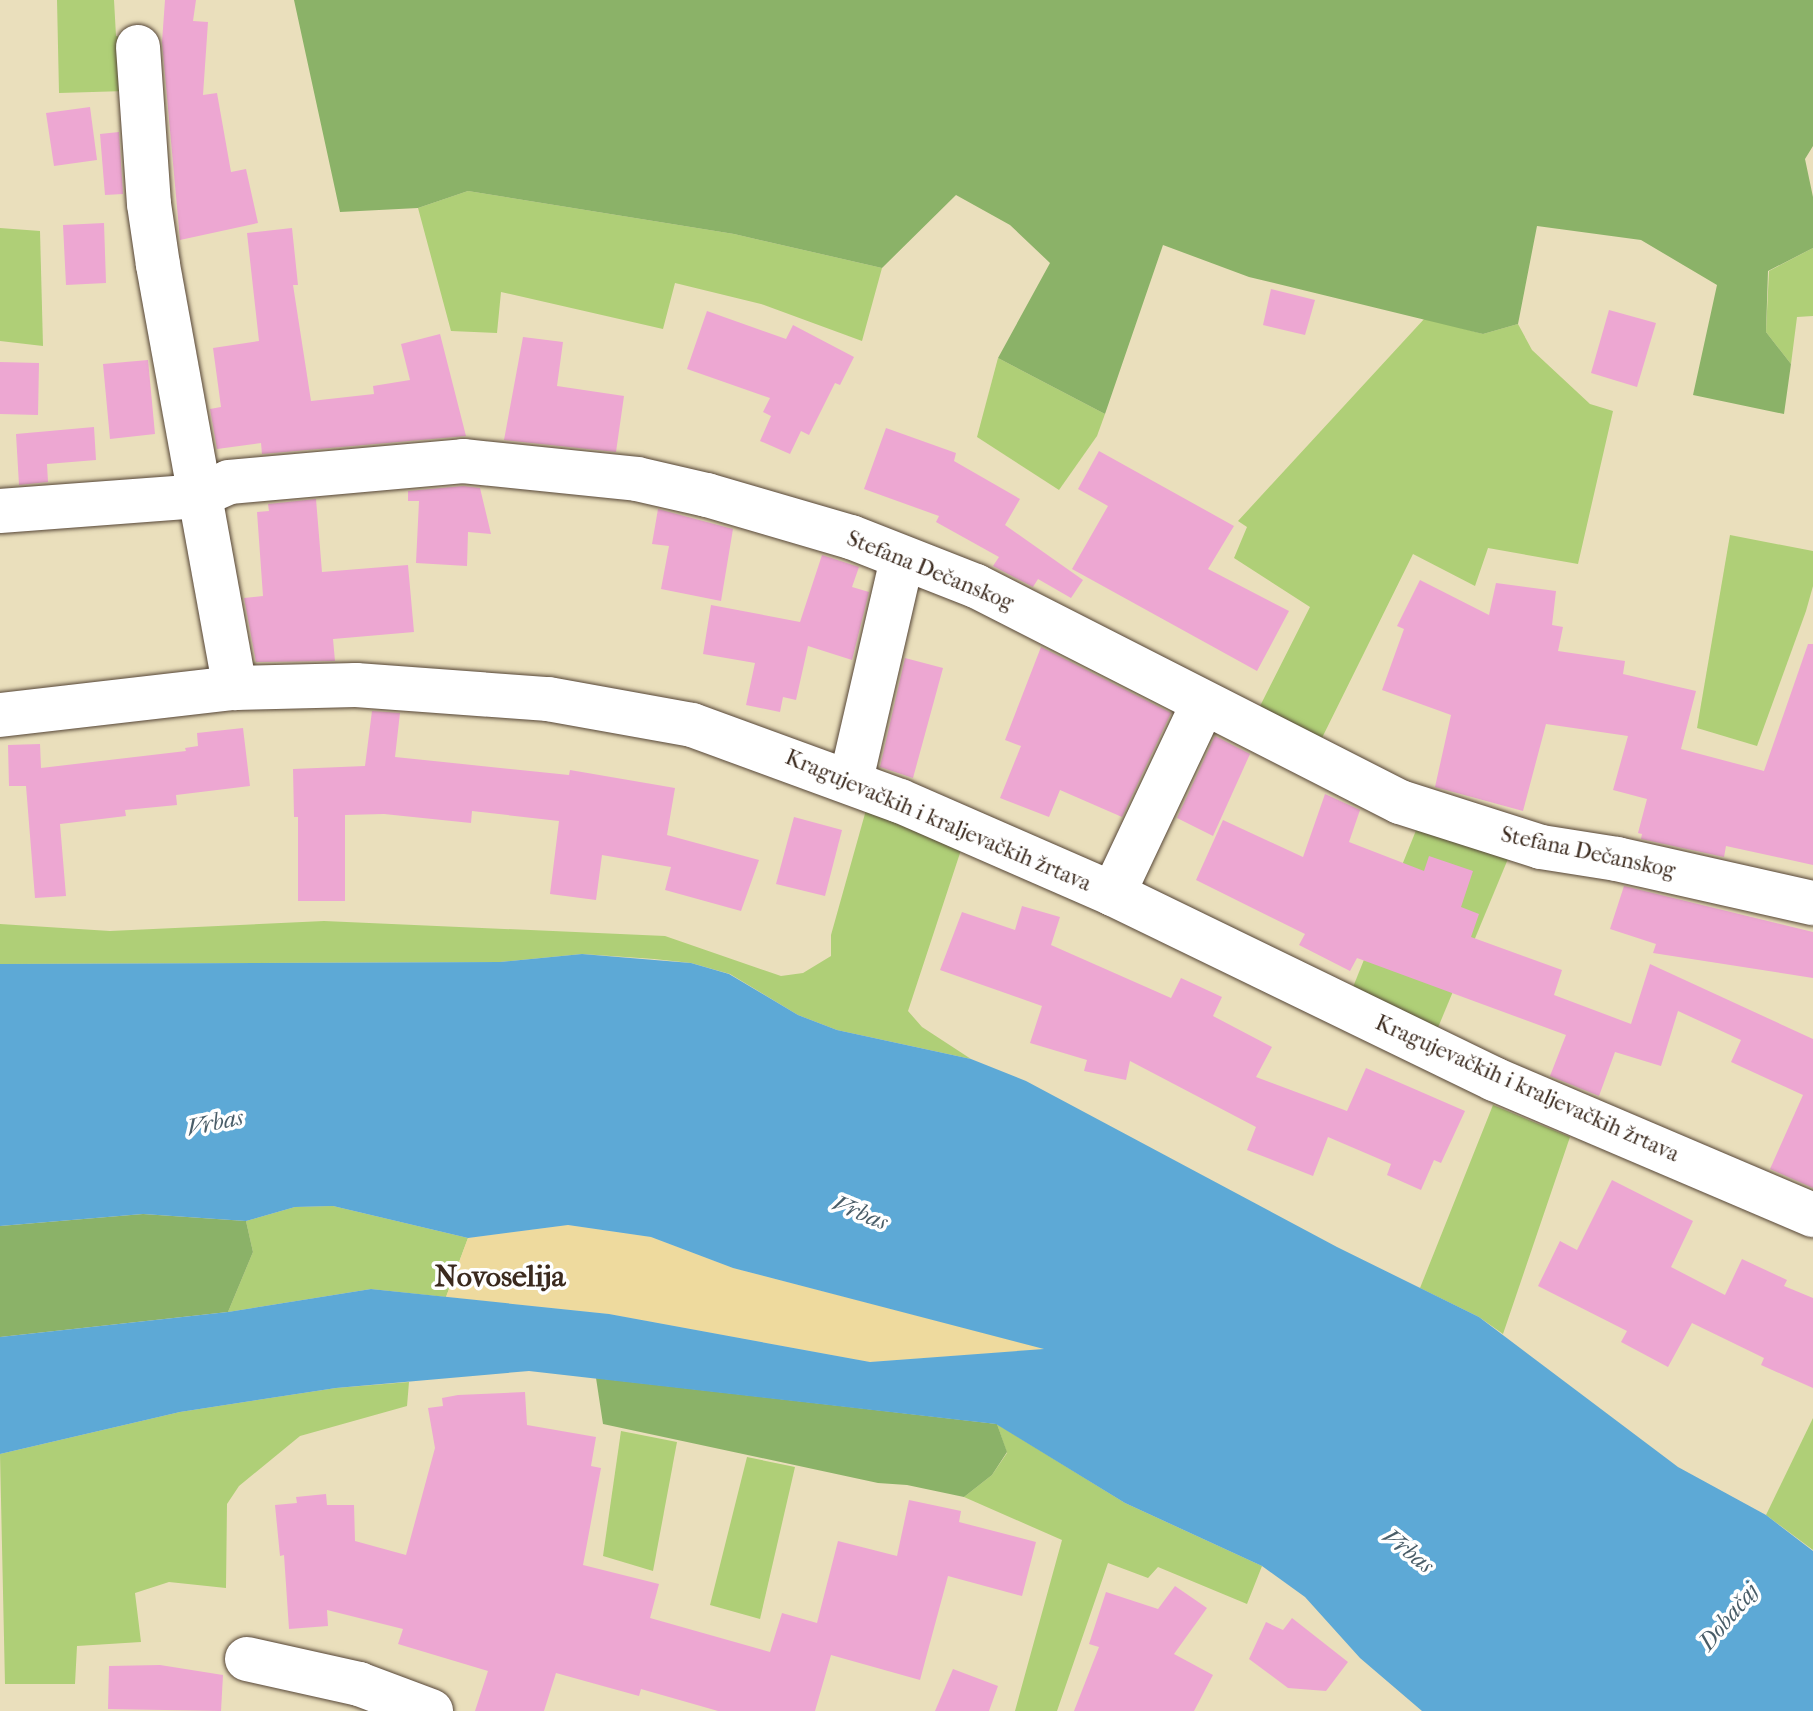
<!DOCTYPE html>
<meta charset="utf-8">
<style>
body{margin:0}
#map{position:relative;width:1813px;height:1711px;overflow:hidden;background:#eadfbc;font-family:"IM FELL French Canon",serif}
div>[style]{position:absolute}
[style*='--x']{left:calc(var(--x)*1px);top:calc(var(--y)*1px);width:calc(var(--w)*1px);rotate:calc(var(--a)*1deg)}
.green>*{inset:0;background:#afcf77}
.forest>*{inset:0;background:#8bb268}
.sand>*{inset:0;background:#eeda9e}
.water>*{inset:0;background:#5da9d6}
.building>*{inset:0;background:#eda7d2}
.roads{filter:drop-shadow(0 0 2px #554536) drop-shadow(0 0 2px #554536)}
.minor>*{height:44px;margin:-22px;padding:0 22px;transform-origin:22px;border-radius:22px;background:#fff}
.tertiary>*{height:44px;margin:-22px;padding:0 22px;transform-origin:22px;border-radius:22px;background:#fff}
span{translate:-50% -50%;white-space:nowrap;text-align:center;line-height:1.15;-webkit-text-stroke:7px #fff;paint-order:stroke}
.street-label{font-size:22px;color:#3b2a1e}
.water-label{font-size:24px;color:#495d68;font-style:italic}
.district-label{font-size:30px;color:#3b2a1e;font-weight:700}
</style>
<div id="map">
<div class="green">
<i style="clip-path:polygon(57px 0,114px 0,116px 36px,124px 37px,126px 91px,59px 93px)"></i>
<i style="clip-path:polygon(468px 191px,734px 234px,882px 268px,862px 341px,761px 304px,675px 283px,663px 329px,501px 292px,497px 333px,451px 331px,418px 208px)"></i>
<i style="clip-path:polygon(0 228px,40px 231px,43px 346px,0 341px)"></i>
<i style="clip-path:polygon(1813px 248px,1813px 316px,1797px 317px,1791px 364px,1766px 332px,1769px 271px)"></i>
<i style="clip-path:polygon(1425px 318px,1483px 334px,1518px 324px,1532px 350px,1590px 404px,1613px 411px,1578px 564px,1488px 548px,1475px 586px,1413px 554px,1316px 750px,1254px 718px,1310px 607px,1234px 558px,1247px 527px,1238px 521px)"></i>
<i style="clip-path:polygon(998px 358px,1105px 414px,1097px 436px,1059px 490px,977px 437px)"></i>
<i style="clip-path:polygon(1730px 535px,1813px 551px,1813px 586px,1806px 611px,1757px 746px,1697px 728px)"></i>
<i style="clip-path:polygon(866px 810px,961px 850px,908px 1011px,922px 1027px,971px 1059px,837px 1030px,798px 1015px,730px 974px,691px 963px,654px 959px,582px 954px,500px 962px,0 964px,0 924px,110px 931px,324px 921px,665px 936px,781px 976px,803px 973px,831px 956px,831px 935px)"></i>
<i style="clip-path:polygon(1419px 823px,1510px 854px,1437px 1030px,1351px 992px)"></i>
<i style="clip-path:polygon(1493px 1105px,1570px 1137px,1503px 1334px,1479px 1317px,1420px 1288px)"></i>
<i style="clip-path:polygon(333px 1206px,468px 1238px,446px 1297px,371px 1289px,228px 1312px,253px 1252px,246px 1221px,295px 1207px)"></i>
<i style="clip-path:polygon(409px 1382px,407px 1406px,300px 1436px,239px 1486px,227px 1504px,226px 1588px,169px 1582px,135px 1593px,141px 1642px,77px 1646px,75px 1684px,5px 1684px,0 1454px,180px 1412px,336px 1388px)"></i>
<i style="clip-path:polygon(1813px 1418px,1813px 1550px,1766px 1515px)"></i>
<i style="clip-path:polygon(997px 1424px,1125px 1503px,1262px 1566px,1247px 1604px,1158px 1567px,1148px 1578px,1108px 1563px,1057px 1711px,1015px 1711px,1062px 1540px,964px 1497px,992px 1475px,1007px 1453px)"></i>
<i style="clip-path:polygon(621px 1431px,677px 1442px,653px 1571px,603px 1556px)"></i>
<i style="clip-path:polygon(747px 1457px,795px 1467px,760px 1619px,710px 1605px)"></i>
</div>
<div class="forest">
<i style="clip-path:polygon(294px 0,1813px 0,1813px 146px,1805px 159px,1813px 197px,1813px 248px,1768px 271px,1766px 332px,1791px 364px,1784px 414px,1693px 395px,1717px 285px,1641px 240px,1537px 226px,1518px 324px,1483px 334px,1249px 277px,1163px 245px,1105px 414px,998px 358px,1050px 263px,1010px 225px,956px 195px,882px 268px,734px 234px,468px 191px,418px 208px,340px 212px)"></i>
<i style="clip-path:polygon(143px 1214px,246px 1221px,253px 1252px,228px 1312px,0 1337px,0 1226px)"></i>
<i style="clip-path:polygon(596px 1378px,997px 1424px,1007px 1452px,992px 1475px,964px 1497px,907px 1485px,878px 1483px,603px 1424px)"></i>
</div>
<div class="sand">
<i style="clip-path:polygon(568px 1225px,651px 1237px,733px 1268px,1047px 1349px,870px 1362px,609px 1314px,446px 1297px,468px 1238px)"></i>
</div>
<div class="water">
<i style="clip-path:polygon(582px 954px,691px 963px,729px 974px,798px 1015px,837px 1030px,971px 1059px,1026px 1081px,1337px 1247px,1479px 1317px,1678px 1467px,1766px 1515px,1813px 1551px,1813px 1711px,1422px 1711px,1360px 1658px,1305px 1597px,1262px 1566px,1125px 1503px,996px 1424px,529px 1371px,336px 1388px,180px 1412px,0 1454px,0 1337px,228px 1312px,371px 1289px,609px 1314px,870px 1362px,1044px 1349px,733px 1268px,651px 1237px,568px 1225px,468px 1238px,333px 1206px,295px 1207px,246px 1221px,143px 1214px,0 1226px,0 964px,500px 962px)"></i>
</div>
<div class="building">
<i style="clip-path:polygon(165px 0,196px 0,193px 21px,208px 22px,203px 95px,217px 93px,231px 172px,246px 169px,258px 223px,180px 240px,162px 42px)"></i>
<i style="clip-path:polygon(90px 107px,97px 160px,54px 166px,46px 113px)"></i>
<i style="clip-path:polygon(119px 132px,123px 194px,105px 195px,100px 134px)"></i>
<i style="clip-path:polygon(104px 223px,106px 283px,66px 285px,63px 225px)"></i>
<i style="clip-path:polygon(292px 228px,298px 285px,293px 285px,311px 401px,374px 394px,373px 386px,410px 380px,401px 344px,440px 334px,466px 436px,262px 454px,261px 443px,217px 449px,210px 409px,221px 407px,213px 348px,259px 341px,247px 233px)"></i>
<i style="clip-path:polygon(1271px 289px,1315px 300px,1305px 335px,1263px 325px)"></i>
<i style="clip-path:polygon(1609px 310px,1656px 323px,1637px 387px,1591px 373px)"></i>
<i style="clip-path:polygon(707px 311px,786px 339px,793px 325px,854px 357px,840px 385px,835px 383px,809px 435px,801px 431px,790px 454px,760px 441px,771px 416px,763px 412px,770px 398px,687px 369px)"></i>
<i style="clip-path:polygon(523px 337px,563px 342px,557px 386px,624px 396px,616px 452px,504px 440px)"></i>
<i style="clip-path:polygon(148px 360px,155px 434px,110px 439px,103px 364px)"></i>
<i style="clip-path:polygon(0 362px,39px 363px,38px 415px,0 414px)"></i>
<i style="clip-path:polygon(94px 427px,96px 460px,47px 464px,48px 482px,19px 485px,16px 434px)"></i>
<i style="clip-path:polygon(886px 428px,956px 453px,954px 461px,1020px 499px,1005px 525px,1083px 580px,1071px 598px,1038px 579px,1033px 587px,993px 566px,999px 557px,936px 522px,939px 516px,864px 489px)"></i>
<i style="clip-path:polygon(1099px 451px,1234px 526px,1208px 569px,1289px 611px,1257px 671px,1072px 569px,1108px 506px,1078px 489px)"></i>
<i style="clip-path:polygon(463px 486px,480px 488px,491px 534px,468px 532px,467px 566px,416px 563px,419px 501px,408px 501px,408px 491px)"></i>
<i style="clip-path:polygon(316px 499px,322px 572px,408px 565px,414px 632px,333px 639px,335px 661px,256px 662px,244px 598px,263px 596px,257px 512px,269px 511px,268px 504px)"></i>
<i style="clip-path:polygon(658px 509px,733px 529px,721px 601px,661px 589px,669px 546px,652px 544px)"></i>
<i style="clip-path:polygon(822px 555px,859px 567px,852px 587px,869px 592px,852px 660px,808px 646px,796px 700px,783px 697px,780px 712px,746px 705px,755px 663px,703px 654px,711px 605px,800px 622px)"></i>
<i style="clip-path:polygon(1420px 580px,1489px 615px,1496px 583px,1556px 591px,1552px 625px,1563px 627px,1558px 651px,1625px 661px,1623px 674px,1696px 691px,1681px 749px,1764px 771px,1808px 644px,1813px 644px,1813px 865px,1726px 846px,1724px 857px,1641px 839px,1642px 834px,1638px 833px,1647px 799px,1613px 790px,1628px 736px,1546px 724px,1523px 811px,1435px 787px,1451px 715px,1382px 690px,1404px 629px,1397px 626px)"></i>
<i style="clip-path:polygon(1041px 647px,1171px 713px,1122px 817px,1060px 790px,1049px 817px,1000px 798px,1021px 746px,1005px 740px)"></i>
<i style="clip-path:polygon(905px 658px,943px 668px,913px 778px,880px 767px)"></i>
<i style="clip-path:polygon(372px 711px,400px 713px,395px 757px,569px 775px,570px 770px,675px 788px,667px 835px,759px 860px,741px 911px,665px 890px,671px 867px,602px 855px,596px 900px,550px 894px,559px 821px,472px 811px,471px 823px,384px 814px,345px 815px,345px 901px,298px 901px,298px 817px,294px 817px,293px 769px,365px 766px)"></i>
<i style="clip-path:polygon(243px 728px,250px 786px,176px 795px,177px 805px,125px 810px,126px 816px,60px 824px,66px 896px,35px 898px,26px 786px,9px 786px,8px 745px,40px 744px,41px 768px,186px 751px,185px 748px,198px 746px,197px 733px)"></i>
<i style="clip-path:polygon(1215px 736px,1250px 754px,1213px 836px,1177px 818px)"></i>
<i style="clip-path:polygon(1325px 794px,1360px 810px,1349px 842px,1424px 871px,1429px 856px,1473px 871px,1461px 907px,1479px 914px,1471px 937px,1562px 970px,1554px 995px,1631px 1024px,1650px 964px,1813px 1039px,1813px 1188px,1770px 1169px,1803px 1095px,1731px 1062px,1741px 1040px,1678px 1011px,1661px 1066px,1615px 1052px,1599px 1096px,1550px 1076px,1566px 1035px,1357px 958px,1350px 971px,1299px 945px,1305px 934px,1196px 880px,1223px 820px,1303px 857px)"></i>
<i style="clip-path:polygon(794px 817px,842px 830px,825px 896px,776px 884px)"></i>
<i style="clip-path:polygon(1624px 886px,1813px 932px,1813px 978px,1653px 953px,1656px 944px,1610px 929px)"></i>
<i style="clip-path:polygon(1022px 906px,1060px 917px,1051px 945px,1171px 998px,1181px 978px,1222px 997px,1213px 1016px,1272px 1047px,1256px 1077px,1347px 1111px,1366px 1068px,1465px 1111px,1441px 1163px,1434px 1160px,1421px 1190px,1387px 1175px,1391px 1164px,1328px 1137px,1313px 1176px,1247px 1150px,1256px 1127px,1130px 1061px,1126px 1080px,1084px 1071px,1087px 1060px,1030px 1043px,1042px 1006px,940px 970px,962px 912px,1015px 930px)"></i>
<i style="clip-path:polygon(1612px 1180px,1693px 1221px,1671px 1267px,1725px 1295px,1742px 1259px,1787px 1280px,1784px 1286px,1813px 1298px,1813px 1388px,1761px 1365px,1764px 1358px,1692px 1323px,1668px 1367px,1621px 1342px,1627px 1331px,1538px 1286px,1560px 1241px,1577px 1250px)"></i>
<i style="clip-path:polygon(525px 1392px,527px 1425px,596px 1437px,591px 1466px,601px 1468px,583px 1565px,659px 1584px,650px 1618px,770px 1652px,782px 1613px,817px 1623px,838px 1541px,897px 1556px,909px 1500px,961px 1511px,959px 1522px,1036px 1542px,1022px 1596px,948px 1576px,920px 1680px,831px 1655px,815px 1711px,718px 1711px,641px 1689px,639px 1696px,556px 1673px,544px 1711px,475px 1711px,488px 1671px,398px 1644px,403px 1629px,327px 1610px,328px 1626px,289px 1629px,284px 1555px,280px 1556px,275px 1505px,297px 1503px,296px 1497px,326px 1494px,327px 1505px,354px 1505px,355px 1541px,406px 1555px,435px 1448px,428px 1408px,443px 1406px,442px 1398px,458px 1395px)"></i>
<i style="clip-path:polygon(1175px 1586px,1207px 1608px,1174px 1654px,1213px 1675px,1194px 1711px,1074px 1711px,1099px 1647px,1089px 1644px,1106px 1592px,1158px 1609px)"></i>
<i style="clip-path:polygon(1292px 1618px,1348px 1662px,1326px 1691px,1288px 1688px,1249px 1659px,1266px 1622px,1283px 1630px)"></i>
<i style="clip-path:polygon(160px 1665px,223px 1675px,221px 1711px,108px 1709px,109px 1666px)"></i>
<i style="clip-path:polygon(953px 1669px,998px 1686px,989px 1711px,935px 1711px)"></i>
</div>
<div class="roads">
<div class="minor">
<i style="--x:138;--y:47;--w:157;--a:86"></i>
<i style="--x:149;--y:204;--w:62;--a:81.6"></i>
<i style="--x:158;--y:265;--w:430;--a:79.7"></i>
<i style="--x:0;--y:511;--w:199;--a:-4.3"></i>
<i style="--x:198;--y:496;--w:34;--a:-24"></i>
<i style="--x:229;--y:482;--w:235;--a:-5.1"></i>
<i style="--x:463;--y:461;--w:175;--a:5.9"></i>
<i style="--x:637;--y:479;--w:72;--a:12.9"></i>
<i style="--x:707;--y:495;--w:150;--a:16.3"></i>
<i style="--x:851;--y:537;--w:134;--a:21.4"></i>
<i style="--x:976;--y:586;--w:476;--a:27"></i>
<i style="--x:1400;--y:802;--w:148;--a:17.7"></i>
<i style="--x:1541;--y:847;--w:77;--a:9"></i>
<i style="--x:1617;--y:859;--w:201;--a:12.7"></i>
<i style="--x:851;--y:780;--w:227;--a:-77"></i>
<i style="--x:1113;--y:894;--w:210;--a:-64.7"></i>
<i style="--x:247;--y:1659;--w:115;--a:12.6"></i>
<i style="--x:359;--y:1684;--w:77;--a:20.6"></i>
</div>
<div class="tertiary">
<i style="--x:0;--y:715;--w:237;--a:-6.6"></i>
<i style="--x:235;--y:688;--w:121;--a:-1.4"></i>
<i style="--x:356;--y:685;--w:193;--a:4.2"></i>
<i style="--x:548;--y:699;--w:146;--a:10.2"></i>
<i style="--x:692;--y:725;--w:221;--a:20.1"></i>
<i style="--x:900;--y:801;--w:232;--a:23.6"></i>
<i style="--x:1113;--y:894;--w:424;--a:25.9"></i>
<i style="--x:1494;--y:1079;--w:347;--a:23.1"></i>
</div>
</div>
<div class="street-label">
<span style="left:930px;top:571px;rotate:22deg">Stefana Dečanskog</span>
<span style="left:938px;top:821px;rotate:23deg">Kragujevačkih i kraljevačkih žrtava</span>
<span style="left:1588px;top:853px;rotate:12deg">Stefana Dečanskog</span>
<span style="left:1527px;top:1089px;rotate:24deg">Kragujevačkih i kraljevačkih žrtava</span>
</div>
<div class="water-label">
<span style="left:215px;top:1123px;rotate:-12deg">Vrbas</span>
<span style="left:860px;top:1213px;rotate:22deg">Vrbas</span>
<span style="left:1408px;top:1551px;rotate:38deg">Vrbas</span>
<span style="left:1729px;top:1617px;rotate:-50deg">Dobačaj</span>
</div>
<div class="district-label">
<span style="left:500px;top:1277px">Novoselija</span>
</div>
</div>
